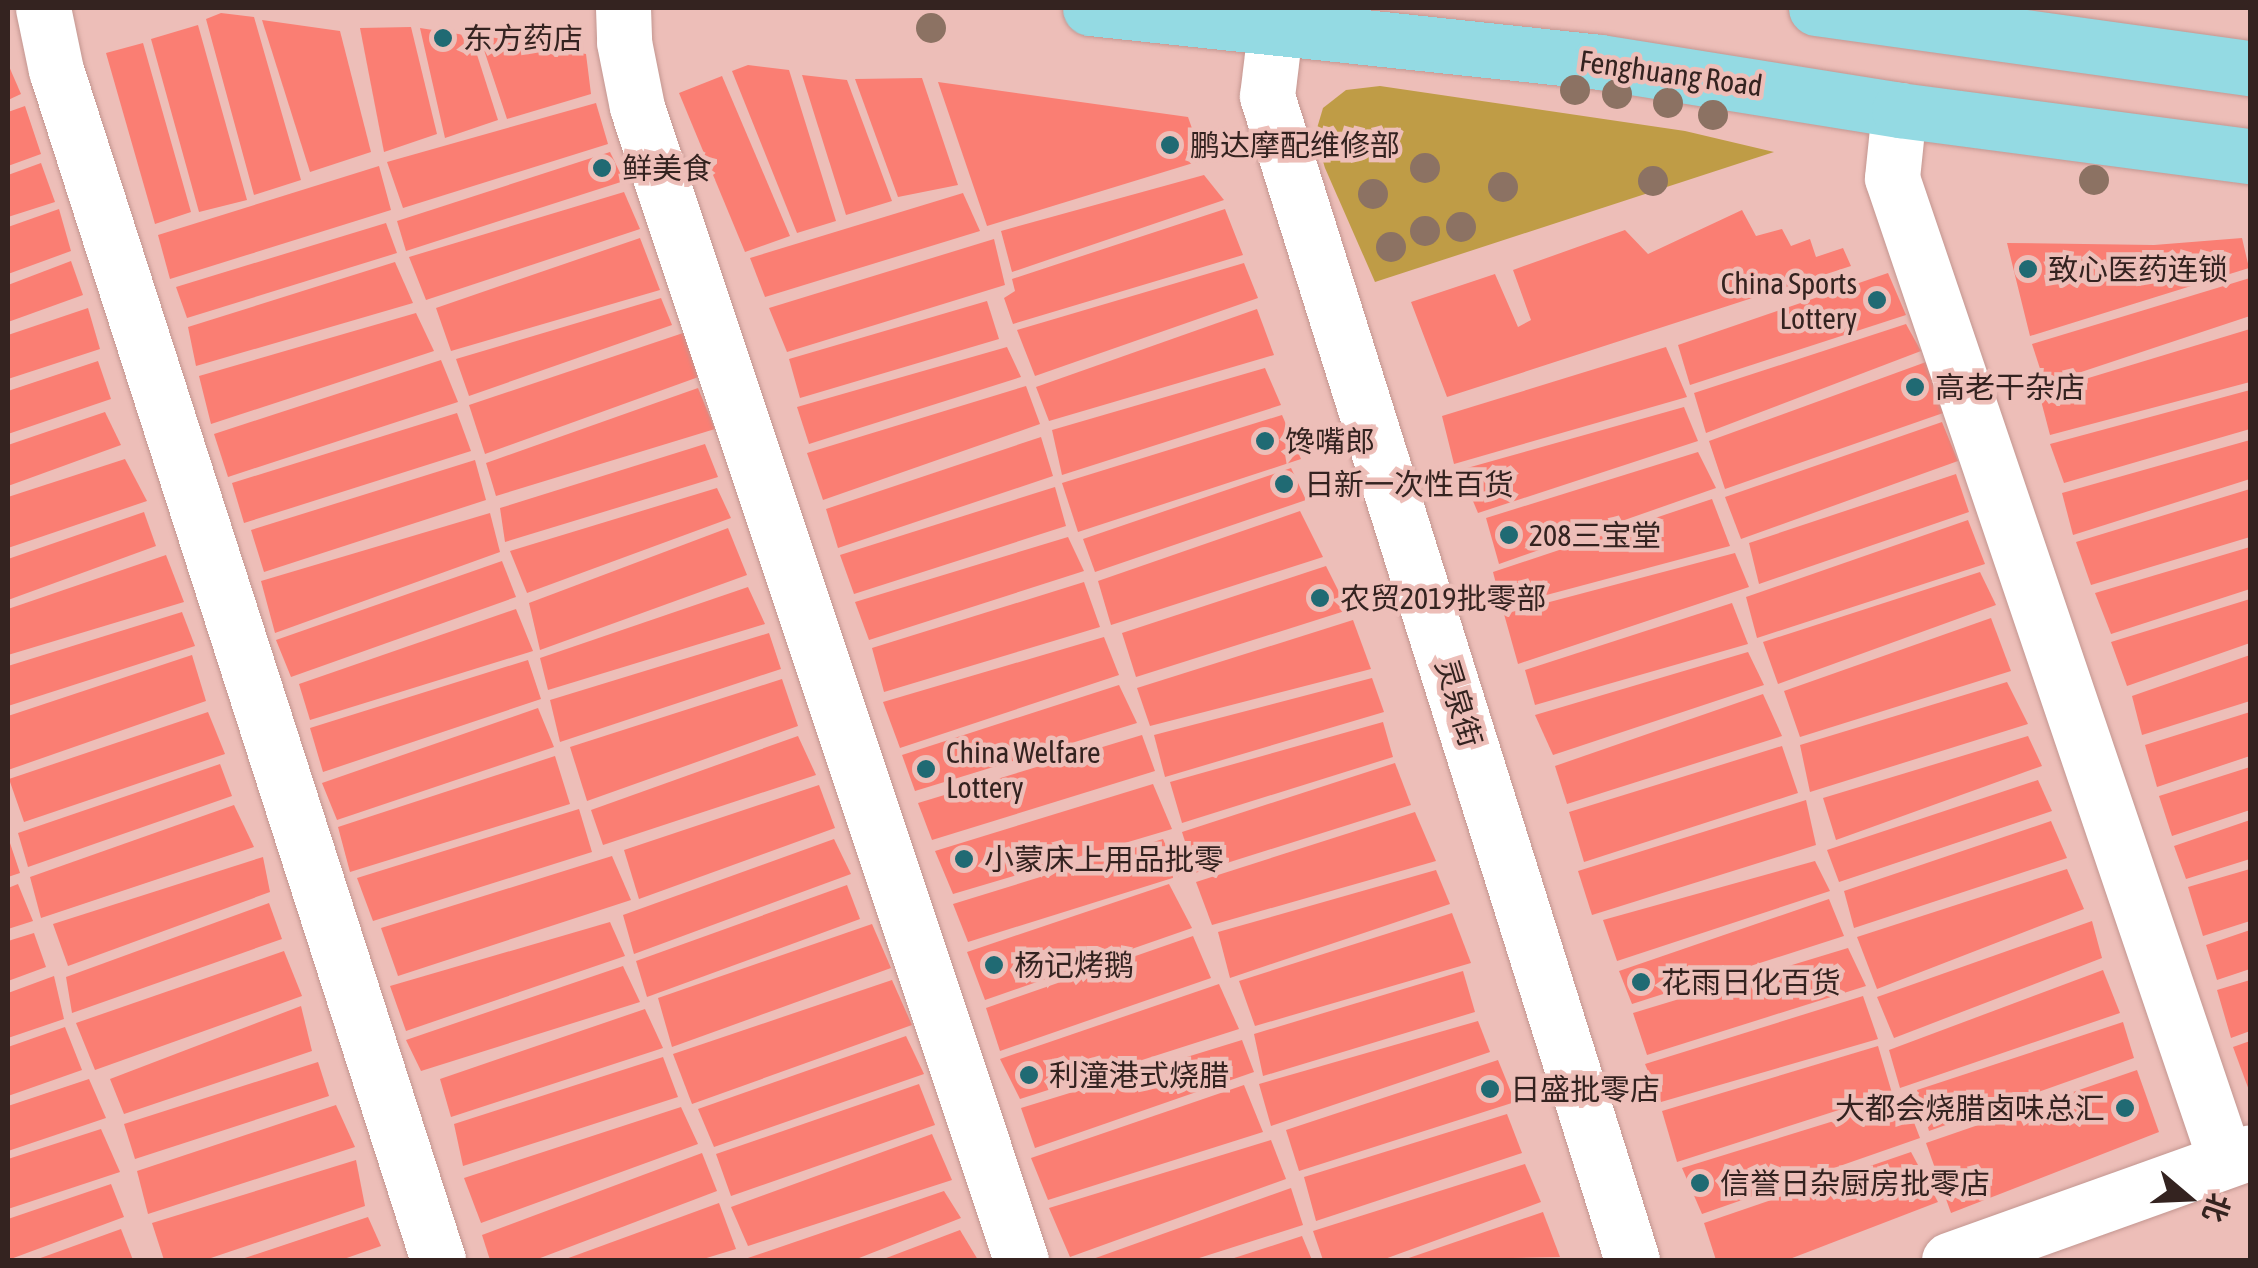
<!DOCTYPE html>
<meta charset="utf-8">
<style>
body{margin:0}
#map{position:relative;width:2258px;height:1268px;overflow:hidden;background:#edbeb8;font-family:"Asap Condensed","Noto Sans SC",sans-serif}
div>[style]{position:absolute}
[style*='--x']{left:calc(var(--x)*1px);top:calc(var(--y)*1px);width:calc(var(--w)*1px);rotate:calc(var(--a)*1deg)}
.green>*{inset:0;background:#bf9c46}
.building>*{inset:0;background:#fa7e73}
.roads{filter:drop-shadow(0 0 2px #c39690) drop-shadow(0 0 2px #c39690)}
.minor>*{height:55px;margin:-27.5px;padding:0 27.5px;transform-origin:27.5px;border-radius:27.5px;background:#fff}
.major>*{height:55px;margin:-27.5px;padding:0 27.5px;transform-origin:27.5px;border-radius:27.5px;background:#94dae3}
.trees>*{width:30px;height:30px;margin:-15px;border-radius:50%;background:#8c7263}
.dots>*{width:28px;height:28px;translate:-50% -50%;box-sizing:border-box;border:5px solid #edbeb8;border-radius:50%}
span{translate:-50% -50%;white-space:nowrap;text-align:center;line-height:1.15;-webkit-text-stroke:9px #edbeb8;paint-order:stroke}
.poi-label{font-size:30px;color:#342320}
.left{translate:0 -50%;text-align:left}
.right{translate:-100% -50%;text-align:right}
.street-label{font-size:30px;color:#342320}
.frame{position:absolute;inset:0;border:10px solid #342320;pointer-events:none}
.north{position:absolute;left:2138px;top:1148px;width:100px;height:100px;-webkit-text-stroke:8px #edbeb8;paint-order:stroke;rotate:109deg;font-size:28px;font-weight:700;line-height:40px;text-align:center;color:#342320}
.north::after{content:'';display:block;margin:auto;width:35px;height:45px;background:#342320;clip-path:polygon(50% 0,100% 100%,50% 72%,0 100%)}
</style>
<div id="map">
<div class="green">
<i style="clip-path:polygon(1380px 86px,1685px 131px,1774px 152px,1375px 282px,1325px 168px,1315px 135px,1323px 108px,1346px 90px)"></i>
</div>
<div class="building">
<i style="clip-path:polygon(221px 13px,254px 17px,301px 180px,254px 195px,206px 19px)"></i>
<i style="clip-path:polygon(262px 20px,340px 31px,371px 152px,310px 172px)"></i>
<i style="clip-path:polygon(198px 25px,247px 200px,199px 212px,151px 39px)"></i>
<i style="clip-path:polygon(411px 27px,437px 134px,384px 152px,360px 28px)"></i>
<i style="clip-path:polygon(420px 28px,471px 36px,498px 120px,445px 138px)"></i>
<i style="clip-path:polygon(479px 35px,586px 54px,591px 94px,507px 119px)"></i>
<i style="clip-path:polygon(143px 43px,191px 212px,155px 224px,106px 53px)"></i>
<i style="clip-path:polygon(8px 64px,21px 94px,8px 100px)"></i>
<i style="clip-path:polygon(748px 65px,789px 70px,836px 221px,797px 233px,732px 71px)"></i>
<i style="clip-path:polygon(802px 75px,847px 80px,892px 201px,846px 215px)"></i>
<i style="clip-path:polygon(722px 76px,790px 236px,745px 252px,679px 93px)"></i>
<i style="clip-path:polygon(922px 78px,958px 185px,898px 197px,855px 79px)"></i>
<i style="clip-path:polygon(938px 82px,1188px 117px,1203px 160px,987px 226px)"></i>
<i style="clip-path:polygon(596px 103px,608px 144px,403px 208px,387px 162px)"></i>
<i style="clip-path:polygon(25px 106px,41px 154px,8px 166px,8px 112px)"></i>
<i style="clip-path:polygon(610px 152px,624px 181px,406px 251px,397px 221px)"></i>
<i style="clip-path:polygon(41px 163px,55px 202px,8px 217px,8px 175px)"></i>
<i style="clip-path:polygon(379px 166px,391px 210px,170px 279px,158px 235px)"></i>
<i style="clip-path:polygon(1204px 175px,1224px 200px,1012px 272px,1001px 231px)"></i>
<i style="clip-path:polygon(624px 192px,640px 229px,426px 300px,409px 257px)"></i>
<i style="clip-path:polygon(963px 193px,980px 231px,765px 297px,750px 258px)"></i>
<i style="clip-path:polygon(59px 209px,71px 251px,8px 274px,8px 227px)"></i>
<i style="clip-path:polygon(1225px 209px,1243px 255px,1013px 324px,1004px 298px,1015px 291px,1012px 279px)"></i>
<i style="clip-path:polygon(1742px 210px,1756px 236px,1782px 229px,1791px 246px,1810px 239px,1816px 257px,1843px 248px,1851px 266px,1447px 397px,1411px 302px,1495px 274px,1518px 327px,1531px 320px,1513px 270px,1625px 230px,1648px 254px)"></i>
<i style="clip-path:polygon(386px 223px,397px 253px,187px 318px,176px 287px)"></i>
<i style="clip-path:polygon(640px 238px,660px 290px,451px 351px,436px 308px)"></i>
<i style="clip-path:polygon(2242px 238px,2249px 268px,2030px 336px,2007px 243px,2154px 245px)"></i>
<i style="clip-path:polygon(994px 239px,1005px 285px,787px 352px,769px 308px)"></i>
<i style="clip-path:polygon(71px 261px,83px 295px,8px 322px,8px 285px)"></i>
<i style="clip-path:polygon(395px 262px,413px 303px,196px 366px,188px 327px)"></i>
<i style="clip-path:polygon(1244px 263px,1258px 298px,1035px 376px,1017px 330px)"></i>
<i style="clip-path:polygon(1888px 273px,1906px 315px,1690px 385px,1678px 345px)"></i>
<i style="clip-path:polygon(2250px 278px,2250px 316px,2045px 384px,2032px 344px)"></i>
<i style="clip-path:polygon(661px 298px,672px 325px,469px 396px,456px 359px)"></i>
<i style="clip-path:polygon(987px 301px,999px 339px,800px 398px,789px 359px)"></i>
<i style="clip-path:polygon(88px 308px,100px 349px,8px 379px,8px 335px)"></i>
<i style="clip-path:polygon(1257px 309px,1274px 355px,1049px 421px,1036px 387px)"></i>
<i style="clip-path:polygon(416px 313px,434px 351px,211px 424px,199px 376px)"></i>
<i style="clip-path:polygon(1906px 324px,1921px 351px,1706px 433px,1694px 393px)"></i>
<i style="clip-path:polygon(2250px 329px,2250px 382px,2050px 435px,2039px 393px)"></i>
<i style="clip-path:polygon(686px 332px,704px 375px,485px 454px,469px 405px)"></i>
<i style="clip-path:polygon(1007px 347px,1021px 377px,809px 444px,797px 407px)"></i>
<i style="clip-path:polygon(1666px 347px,1687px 397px,1454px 464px,1442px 416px)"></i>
<i style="clip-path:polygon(441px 360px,458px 402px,228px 477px,214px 434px)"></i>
<i style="clip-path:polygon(98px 361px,111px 399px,8px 434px,8px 391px)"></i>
<i style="clip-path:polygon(1926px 362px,1946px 412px,1725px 489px,1709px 441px)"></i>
<i style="clip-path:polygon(1265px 368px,1281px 405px,1062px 475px,1052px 430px)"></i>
<i style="clip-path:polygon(1026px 386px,1040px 424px,823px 500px,807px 453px)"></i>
<i style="clip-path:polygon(698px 388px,715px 429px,496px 496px,486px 463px)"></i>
<i style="clip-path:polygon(2250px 390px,2250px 429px,2064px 483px,2050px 444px)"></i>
<i style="clip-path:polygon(1684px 407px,1698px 441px,1478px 513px,1460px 470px)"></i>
<i style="clip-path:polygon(105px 412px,121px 445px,8px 486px,8px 445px)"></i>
<i style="clip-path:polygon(457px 413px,471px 451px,244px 523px,232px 483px)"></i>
<i style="clip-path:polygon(1282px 415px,1301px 459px,1078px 532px,1062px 483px)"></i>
<i style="clip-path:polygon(1942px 422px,1958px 461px,1741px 539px,1725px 497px)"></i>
<i style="clip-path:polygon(1041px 437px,1053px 476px,838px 548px,826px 509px)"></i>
<i style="clip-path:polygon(2250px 440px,2250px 479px,2073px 535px,2062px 493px)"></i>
<i style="clip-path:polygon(705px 444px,718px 477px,505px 542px,500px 508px)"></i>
<i style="clip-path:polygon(1698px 452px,1716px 488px,1499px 564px,1486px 518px)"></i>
<i style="clip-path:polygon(125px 459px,147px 501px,8px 548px,8px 497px)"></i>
<i style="clip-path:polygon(475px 460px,486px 500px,264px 572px,251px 530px)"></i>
<i style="clip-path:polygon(1291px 468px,1306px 500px,1095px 572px,1083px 539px)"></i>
<i style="clip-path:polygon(1956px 474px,1969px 512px,1759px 584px,1749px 543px)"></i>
<i style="clip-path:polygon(1055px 487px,1066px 526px,854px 594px,840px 555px)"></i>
<i style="clip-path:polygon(717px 488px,731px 518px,527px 593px,510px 551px)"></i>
<i style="clip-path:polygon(2250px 489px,2250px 537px,2091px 585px,2076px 542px)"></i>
<i style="clip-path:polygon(1712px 499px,1730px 546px,1502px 607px,1493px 572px)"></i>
<i style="clip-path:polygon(1300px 511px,1323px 557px,1111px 625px,1098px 581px)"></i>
<i style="clip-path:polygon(144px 512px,156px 546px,8px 600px,8px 559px)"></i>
<i style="clip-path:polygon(490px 513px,500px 552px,275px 633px,261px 581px)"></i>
<i style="clip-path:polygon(1968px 520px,1985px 564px,1757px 638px,1746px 597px)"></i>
<i style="clip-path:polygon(728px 528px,747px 575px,540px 650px,529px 603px)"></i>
<i style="clip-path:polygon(1068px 537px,1084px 571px,869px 640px,855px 602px)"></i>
<i style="clip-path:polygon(2250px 547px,2250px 589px,2111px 634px,2095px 593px)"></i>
<i style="clip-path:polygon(1735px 553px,1749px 587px,1518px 664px,1504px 614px)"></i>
<i style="clip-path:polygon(166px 555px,184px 602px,8px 655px,8px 609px)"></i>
<i style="clip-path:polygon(502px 561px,516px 597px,291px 677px,276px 640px)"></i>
<i style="clip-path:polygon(1326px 566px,1348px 610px,1136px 677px,1122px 633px)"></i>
<i style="clip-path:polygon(1980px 572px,1996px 605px,1778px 684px,1763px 642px)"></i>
<i style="clip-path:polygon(1084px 582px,1100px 627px,884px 692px,872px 648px)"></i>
<i style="clip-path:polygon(748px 587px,765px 624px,548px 690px,540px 658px)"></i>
<i style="clip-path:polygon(2250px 599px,2250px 643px,2127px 686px,2111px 642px)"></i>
<i style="clip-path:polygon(1732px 603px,1748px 644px,1535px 705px,1525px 670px)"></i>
<i style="clip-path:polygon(516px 609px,533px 651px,310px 720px,299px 684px)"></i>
<i style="clip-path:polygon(182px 612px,195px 646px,8px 706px,8px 666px)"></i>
<i style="clip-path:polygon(1991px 618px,2011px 671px,1800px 737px,1784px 691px)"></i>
<i style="clip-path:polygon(1353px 620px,1371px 669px,1150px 726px,1137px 688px)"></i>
<i style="clip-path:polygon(769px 633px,781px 669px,560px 742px,550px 700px)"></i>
<i style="clip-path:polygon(1104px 637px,1119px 675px,900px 748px,883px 702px)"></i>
<i style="clip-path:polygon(1748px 652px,1764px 685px,1553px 755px,1535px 715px)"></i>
<i style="clip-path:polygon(192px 655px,206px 701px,8px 770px,8px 716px)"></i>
<i style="clip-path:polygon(2250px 655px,2250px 701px,2142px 735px,2132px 696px)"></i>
<i style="clip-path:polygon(528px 660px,541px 699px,323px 772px,310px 728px)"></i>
<i style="clip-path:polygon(1372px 678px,1384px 712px,1165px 777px,1154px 735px)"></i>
<i style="clip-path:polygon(782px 679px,798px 726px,587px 801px,570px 747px)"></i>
<i style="clip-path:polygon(2007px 682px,2028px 724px,1810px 792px,1800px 745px)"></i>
<i style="clip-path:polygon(1119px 685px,1137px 723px,915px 791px,902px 755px)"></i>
<i style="clip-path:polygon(1763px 694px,1782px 736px,1567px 804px,1555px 766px)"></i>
<i style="clip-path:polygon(538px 708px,554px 747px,337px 820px,322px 783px)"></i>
<i style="clip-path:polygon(208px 712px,225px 754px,24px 822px,9px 779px)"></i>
<i style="clip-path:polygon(2250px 712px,2250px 756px,2157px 787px,2145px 745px)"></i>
<i style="clip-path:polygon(1383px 722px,1393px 757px,1182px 823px,1170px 782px)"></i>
<i style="clip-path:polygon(1142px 735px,1155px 771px,932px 840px,918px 803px)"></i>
<i style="clip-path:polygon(798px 736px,816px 775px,603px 845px,591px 810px)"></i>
<i style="clip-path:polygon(2028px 736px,2042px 766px,1836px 840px,1823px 798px)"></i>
<i style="clip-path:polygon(1782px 746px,1798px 793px,1584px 862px,1569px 812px)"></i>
<i style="clip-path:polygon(555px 756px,570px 804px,350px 872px,338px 827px)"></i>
<i style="clip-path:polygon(1395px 763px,1411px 805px,1195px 873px,1182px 832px)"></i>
<i style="clip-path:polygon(220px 764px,232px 796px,28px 867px,18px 833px)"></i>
<i style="clip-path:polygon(2250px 767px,2250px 810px,2172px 836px,2159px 796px)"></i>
<i style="clip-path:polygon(2038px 780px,2052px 811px,1839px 882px,1827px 850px)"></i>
<i style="clip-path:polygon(1153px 784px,1172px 829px,953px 894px,935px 851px)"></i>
<i style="clip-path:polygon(819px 785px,835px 828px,639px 899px,624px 850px)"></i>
<i style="clip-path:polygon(1806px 800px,1816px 845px,1592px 915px,1578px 871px)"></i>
<i style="clip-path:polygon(234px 805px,254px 847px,41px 918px,30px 877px)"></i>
<i style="clip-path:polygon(579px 809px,592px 852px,373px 921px,357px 878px)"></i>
<i style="clip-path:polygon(1415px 812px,1436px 861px,1212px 925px,1196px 882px)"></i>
<i style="clip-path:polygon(2250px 820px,2250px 859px,2186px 879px,2174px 846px)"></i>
<i style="clip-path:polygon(2051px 821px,2067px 858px,1854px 928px,1844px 891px)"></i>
<i style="clip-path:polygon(8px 837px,20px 873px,8px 877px)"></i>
<i style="clip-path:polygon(834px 839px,851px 874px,634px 954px,623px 915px)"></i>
<i style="clip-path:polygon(1163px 839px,1179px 876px,968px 942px,953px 904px)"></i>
<i style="clip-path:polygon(612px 856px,631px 900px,398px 976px,381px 928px)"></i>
<i style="clip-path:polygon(263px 857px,270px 892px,68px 966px,53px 924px)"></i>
<i style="clip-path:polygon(1815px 861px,1830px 891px,1617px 961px,1603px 920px)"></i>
<i style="clip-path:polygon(2067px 869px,2084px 909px,1877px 989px,1857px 937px)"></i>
<i style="clip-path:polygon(2250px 869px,2250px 921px,2203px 936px,2188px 887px)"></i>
<i style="clip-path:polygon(1436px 870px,1450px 904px,1230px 978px,1218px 932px)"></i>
<i style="clip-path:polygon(18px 884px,33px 921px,8px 929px,8px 888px)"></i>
<i style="clip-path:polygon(1169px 884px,1192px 928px,985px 1000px,967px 952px)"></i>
<i style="clip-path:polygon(847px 885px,860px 919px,647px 997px,636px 961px)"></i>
<i style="clip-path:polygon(1829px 899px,1844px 936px,1632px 1004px,1619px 971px)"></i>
<i style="clip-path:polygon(269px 903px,282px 939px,72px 1013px,66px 977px)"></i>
<i style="clip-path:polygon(1452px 913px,1471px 963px,1255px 1026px,1239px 981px)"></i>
<i style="clip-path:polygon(2092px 921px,2102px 958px,1894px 1038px,1877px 997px)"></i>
<i style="clip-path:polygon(610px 922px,625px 956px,406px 1031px,390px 986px)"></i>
<i style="clip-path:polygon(872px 924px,891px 968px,672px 1047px,658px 998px)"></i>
<i style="clip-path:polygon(2250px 930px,2250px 969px,2217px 980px,2206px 945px)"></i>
<i style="clip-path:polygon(34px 933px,46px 967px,8px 981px,8px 941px)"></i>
<i style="clip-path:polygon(1193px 936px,1211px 978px,1000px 1051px,986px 1008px)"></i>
<i style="clip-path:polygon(1848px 948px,1866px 986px,1647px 1055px,1633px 1013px)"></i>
<i style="clip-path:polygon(284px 951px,302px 996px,95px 1070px,76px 1023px)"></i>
<i style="clip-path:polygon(623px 966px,640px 1002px,421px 1071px,406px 1040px)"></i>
<i style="clip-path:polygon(2103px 970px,2120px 1013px,1900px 1088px,1889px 1050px)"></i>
<i style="clip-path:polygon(1463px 971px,1475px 1012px,1263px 1076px,1254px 1034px)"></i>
<i style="clip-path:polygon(54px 976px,64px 1019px,8px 1038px,8px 993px)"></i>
<i style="clip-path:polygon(892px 980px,912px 1025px,692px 1104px,673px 1054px)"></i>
<i style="clip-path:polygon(2250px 980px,2250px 1031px,2231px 1038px,2217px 990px)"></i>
<i style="clip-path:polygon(1219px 984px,1239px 1029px,1020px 1099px,1000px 1059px)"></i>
<i style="clip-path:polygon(1863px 996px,1878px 1039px,1661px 1102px,1645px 1064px)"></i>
<i style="clip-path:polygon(301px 1006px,312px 1051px,124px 1114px,110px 1079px)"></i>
<i style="clip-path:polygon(645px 1009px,663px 1048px,451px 1117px,440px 1079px)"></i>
<i style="clip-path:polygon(1478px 1021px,1490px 1052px,1271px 1126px,1259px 1084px)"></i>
<i style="clip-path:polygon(2123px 1022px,2134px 1058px,1929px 1131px,1917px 1090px)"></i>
<i style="clip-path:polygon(65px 1027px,82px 1070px,8px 1096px,8px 1047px)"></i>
<i style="clip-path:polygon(906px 1036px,924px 1074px,714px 1147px,698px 1109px)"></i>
<i style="clip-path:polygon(1242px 1040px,1254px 1072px,1035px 1148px,1021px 1108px)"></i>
<i style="clip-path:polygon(2250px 1041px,2250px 1093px,2233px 1047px)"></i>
<i style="clip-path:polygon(1878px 1046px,1892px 1093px,1677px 1162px,1662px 1111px)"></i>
<i style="clip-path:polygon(663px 1057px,678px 1097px,463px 1166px,454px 1124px)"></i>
<i style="clip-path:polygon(1498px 1060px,1515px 1102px,1299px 1171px,1286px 1130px)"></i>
<i style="clip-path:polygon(318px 1062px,329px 1096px,135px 1159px,124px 1124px)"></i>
<i style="clip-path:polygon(2137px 1070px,2159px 1132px,1951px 1213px,1926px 1143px)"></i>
<i style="clip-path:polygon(89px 1079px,106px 1118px,8px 1151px,8px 1106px)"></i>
<i style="clip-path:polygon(919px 1084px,935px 1125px,731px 1196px,716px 1154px)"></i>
<i style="clip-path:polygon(1244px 1085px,1263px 1132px,1048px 1200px,1031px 1158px)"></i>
<i style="clip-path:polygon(1905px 1099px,1920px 1138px,1702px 1214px,1682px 1168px)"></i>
<i style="clip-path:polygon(336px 1105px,355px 1147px,148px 1214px,137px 1171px)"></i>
<i style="clip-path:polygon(681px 1107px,698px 1144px,481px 1223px,464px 1178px)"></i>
<i style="clip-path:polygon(1507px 1114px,1522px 1153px,1316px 1221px,1304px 1177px)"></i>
<i style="clip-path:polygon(101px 1129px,120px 1172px,8px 1209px,8px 1159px)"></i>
<i style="clip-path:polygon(932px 1134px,952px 1180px,748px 1246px,731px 1207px)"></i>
<i style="clip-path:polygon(1271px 1140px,1286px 1179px,1070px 1257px,1049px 1208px)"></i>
<i style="clip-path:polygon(1911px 1152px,1938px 1202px,1787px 1260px,1716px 1260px,1704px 1223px)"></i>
<i style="clip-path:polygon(702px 1153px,717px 1191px,535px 1260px,490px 1260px,482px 1235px)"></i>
<i style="clip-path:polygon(356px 1160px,365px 1206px,205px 1260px,164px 1260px,152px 1223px)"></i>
<i style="clip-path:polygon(1525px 1164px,1541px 1202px,1382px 1260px,1323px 1260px,1313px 1231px)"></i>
<i style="clip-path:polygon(111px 1184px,124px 1217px,8px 1260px,8px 1219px)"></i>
<i style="clip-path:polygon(1291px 1188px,1303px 1225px,1193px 1260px,1090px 1260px)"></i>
<i style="clip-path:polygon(944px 1191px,961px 1218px,854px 1260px,742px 1260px)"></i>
<i style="clip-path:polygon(719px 1203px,736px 1249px,700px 1260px,563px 1260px)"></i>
<i style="clip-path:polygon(1543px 1212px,1560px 1257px,1403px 1260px)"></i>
<i style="clip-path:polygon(368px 1217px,381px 1246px,341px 1260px,239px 1260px)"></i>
<i style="clip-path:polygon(121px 1229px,133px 1260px,35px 1260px)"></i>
<i style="clip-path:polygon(960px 1230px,978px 1260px,881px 1260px)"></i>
<i style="clip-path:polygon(1302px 1236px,1312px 1260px,1228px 1260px)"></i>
</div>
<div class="roads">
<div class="minor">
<i style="--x:43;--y:8;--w:63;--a:78.2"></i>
<i style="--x:56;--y:70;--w:1250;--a:72.2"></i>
<i style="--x:623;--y:8;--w:34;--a:88"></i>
<i style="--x:624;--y:42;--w:66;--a:78.7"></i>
<i style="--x:637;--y:107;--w:1215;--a:71.58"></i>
<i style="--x:1275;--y:30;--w:66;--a:96.9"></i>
<i style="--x:1267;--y:96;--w:1220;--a:72.59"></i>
<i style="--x:1899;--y:110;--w:68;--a:95.9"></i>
<i style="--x:1892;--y:178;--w:1036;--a:71.25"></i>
<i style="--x:1949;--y:1260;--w:320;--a:-19.7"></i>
</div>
<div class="major">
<i style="--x:1090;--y:8;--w:513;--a:6.04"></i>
<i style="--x:1600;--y:62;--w:303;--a:9.1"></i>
<i style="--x:1899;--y:110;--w:354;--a:7.5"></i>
<i style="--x:1816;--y:8;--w:438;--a:7.9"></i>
</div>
</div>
<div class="trees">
<i style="left:931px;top:28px"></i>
<i style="left:1575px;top:90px"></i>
<i style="left:1617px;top:94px"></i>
<i style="left:1668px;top:103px"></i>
<i style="left:1713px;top:115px"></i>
<i style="left:1347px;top:147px"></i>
<i style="left:1425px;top:168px"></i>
<i style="left:2094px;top:180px"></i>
<i style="left:1653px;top:181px"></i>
<i style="left:1503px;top:187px"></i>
<i style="left:1373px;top:194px"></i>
<i style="left:1461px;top:227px"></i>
<i style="left:1425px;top:231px"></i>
<i style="left:1391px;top:247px"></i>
</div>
<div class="dots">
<i style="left:443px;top:38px;background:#206a73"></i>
<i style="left:1170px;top:145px;background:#206a73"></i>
<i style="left:602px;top:168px;background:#206a73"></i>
<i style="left:2028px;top:269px;background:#206a73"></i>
<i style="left:1877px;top:300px;background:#206a73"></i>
<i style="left:1915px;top:387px;background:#206a73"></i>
<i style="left:1265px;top:441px;background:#206a73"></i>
<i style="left:1284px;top:484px;background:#206a73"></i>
<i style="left:1509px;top:535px;background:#206a73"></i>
<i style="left:1320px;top:598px;background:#206a73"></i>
<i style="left:926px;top:769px;background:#206a73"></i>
<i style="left:964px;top:859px;background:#206a73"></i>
<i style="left:994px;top:965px;background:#206a73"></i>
<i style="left:1641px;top:982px;background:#206a73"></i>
<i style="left:1029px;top:1075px;background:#206a73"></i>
<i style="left:1490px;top:1089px;background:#206a73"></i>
<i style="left:2125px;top:1108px;background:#206a73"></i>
<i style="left:1700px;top:1183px;background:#206a73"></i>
</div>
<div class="poi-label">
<span class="left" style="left:463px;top:38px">东方药店</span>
<span class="left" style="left:1190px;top:145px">鹏达摩配维修部</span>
<span class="left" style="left:622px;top:168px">鲜美食</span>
<span class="left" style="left:2048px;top:269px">致心医药连锁</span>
<span class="right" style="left:1857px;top:300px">China Sports<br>Lottery</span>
<span class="left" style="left:1935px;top:387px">高老干杂店</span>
<span class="left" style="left:1285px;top:441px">馋嘴郎</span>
<span class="left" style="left:1304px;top:484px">日新一次性百货</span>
<span class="left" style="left:1529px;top:535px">208三宝堂</span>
<span class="left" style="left:1340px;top:598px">农贸2019批零部</span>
<span class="left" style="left:946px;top:769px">China Welfare<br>Lottery</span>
<span class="left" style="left:984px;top:859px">小蒙床上用品批零</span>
<span class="left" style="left:1014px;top:965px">杨记烤鹅</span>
<span class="left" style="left:1661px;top:982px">花雨日化百货</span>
<span class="left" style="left:1049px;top:1075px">利潼港式烧腊</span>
<span class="left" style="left:1510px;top:1089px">日盛批零店</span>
<span class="right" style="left:2105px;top:1108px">大都会烧腊卤味总汇</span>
<span class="left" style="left:1720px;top:1183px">信誉日杂厨房批零店</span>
</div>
<div class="street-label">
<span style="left:1671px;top:73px;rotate:8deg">Fenghuang Road</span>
<span style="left:1459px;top:703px;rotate:73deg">灵泉街</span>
</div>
<div class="frame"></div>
<div class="north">北</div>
</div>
